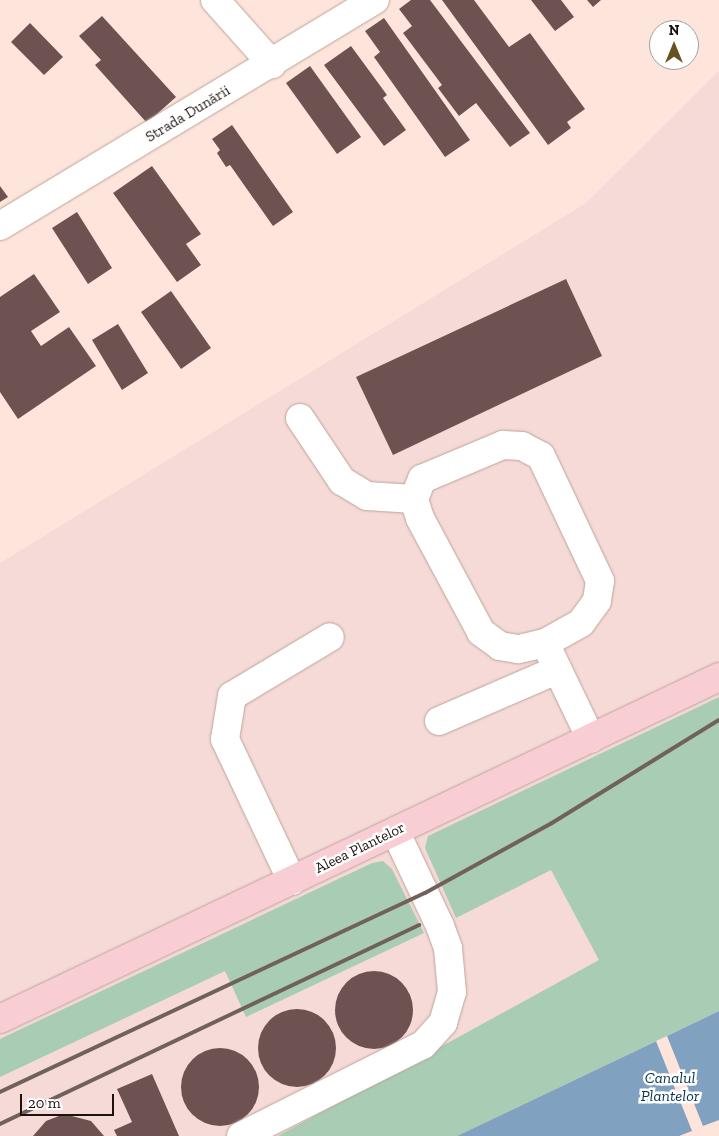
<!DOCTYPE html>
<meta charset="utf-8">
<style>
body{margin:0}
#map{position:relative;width:719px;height:1136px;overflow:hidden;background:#fde5db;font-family:"Zilla Slab",serif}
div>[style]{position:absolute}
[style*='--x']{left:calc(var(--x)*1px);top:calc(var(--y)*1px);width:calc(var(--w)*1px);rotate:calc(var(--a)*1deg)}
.industrial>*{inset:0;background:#f5dad8}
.green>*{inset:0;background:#a9ccb4}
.water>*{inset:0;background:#81a1c0}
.pier>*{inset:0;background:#fde5db}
.building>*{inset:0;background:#6e5251}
.round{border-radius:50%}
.roads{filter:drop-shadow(0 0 1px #bea397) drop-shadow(0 0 1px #bea397)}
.minor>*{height:28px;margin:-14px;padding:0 14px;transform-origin:14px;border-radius:14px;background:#fff}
.major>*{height:28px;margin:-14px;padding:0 14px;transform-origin:14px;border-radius:14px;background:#f8ced4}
.rail>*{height:4px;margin:-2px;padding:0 2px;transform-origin:2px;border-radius:2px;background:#70615a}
span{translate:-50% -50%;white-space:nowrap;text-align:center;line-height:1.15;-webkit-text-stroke:5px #fff;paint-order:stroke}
.street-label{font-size:15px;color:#1b110d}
.water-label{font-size:16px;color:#09304f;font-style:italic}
.north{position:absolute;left:649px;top:20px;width:50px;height:50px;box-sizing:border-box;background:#fff;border:1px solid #a4a09e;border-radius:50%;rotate:0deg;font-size:14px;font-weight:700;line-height:20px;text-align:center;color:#1b110d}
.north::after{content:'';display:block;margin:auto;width:18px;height:22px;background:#685221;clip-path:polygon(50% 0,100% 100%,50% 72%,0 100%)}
.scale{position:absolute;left:20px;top:1094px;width:94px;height:22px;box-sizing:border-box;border:2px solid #1b110d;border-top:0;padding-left:6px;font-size:15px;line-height:18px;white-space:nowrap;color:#1b110d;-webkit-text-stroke:4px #fff;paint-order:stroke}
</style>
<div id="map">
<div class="industrial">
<i style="clip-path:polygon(719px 71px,719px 1011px,457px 1136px,0 1136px,0 563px,586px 203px)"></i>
</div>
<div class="green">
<i style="clip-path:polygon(719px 697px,719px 1011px,457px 1136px,278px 1136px,599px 960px,551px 870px,456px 918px,425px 848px,428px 836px)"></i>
<i style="clip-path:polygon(383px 861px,392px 869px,424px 933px,246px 1017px,225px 971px,0 1077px,0 1039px,372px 863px)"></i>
</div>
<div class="water">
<i style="clip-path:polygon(719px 1011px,719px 1136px,457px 1136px,667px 1036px)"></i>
</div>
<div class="pier">
<i style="clip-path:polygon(667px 1036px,703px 1126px,719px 1120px,719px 1136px,679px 1136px,692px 1131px,656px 1041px)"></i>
</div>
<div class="building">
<i style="clip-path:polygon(411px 0,430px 0,530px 133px,510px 147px,476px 103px,459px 116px,438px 88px,442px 85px,403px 33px,412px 26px,399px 9px)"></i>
<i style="clip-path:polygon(442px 0,474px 0,509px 47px,530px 33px,585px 109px,567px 122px,571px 128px,548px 145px)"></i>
<i style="clip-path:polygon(531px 0,561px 0,574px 17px,555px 31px)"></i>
<i style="clip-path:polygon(587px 0,601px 0,593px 7px)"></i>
<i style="clip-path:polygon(102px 16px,176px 97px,147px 123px,95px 65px,101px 60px,79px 36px)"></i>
<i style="clip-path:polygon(384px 18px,470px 140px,445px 157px,374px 57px,380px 52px,365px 31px)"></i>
<i style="clip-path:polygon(30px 23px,63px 57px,44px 75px,11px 42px)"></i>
<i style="clip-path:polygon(351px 46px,387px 95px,383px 98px,406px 130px,384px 146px,324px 65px)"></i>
<i style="clip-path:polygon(310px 66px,361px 137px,337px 154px,286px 83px)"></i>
<i style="clip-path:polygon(232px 125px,293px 212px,273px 226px,230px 165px,226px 167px,217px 153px,220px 150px,212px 139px)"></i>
<i style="clip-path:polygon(152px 166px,201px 234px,186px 244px,201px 265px,177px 282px,113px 193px)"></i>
<i style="clip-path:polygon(0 186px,8px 197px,0 202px)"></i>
<i style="clip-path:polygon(77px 212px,112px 268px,88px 284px,52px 228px)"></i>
<i style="clip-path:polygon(34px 274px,60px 312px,31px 331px,41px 346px,69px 327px,96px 366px,18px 419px,0 392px,0 297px)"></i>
<i style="clip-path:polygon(566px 279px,602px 356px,393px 455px,356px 377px)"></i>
<i style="clip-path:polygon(171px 291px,211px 348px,181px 369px,141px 312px)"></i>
<i style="clip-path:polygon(118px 324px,148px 373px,122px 390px,92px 340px)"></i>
<i class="round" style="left:335px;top:971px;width:78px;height:78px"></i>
<i class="round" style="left:258px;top:1009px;width:78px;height:78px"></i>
<i class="round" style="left:181px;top:1048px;width:78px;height:78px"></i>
<i style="clip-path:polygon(152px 1074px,179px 1136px,117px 1136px,114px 1130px,132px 1122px,117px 1089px)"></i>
<i style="clip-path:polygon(64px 1114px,91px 1121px,104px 1136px,33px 1136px,46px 1121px)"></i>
</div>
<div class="roads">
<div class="minor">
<i style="--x:215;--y:0;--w:86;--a:48.3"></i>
<i style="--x:0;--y:226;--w:438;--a:-31.1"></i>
<i style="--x:300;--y:418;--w:76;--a:56.3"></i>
<i style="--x:342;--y:481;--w:29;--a:31"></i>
<i style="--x:367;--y:496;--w:47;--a:3.7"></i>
<i style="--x:545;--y:643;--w:28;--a:167"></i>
<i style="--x:518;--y:649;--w:18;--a:-171"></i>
<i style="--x:500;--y:646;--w:24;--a:-144"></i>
<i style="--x:481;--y:632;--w:129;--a:-118.2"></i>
<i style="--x:420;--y:518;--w:20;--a:-108"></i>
<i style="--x:414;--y:499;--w:22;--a:-68"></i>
<i style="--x:422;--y:479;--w:88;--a:-22.8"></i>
<i style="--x:503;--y:445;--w:19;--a:3"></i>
<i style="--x:522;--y:446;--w:21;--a:28"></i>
<i style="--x:541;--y:456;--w:138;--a:64.7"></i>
<i style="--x:600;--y:581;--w:20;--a:99"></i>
<i style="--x:597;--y:601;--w:27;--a:126"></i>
<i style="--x:581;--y:623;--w:41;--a:150.9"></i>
<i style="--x:545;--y:643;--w:106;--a:64.4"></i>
<i style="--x:439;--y:721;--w:129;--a:-23.4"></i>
<i style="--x:292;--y:881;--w:157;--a:-115.3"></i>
<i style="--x:225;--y:739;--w:44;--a:-80.8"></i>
<i style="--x:232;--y:696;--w:114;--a:-31"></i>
<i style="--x:241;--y:1136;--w:203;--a:-26.6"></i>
<i style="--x:423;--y:1045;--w:30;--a:-48"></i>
<i style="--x:443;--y:1023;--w:32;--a:-74"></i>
<i style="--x:452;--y:992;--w:44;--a:-95.2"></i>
<i style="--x:448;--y:948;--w:23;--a:-110"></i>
<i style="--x:440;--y:926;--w:105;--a:-115.3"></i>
</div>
<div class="major">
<i style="--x:0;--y:1019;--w:796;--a:-25.44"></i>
</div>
</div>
<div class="rail">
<i style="--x:0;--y:1092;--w:469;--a:-25.1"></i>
<i style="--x:425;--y:893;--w:145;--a:-28.9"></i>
<i style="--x:552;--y:823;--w:196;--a:-31.7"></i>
<i style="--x:0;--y:1124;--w:464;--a:-25.4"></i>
</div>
<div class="street-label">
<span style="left:188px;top:114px;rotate:-31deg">Strada Dunării</span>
<span style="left:360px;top:848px;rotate:-26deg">Aleea Plantelor</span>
</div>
<div class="water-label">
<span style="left:670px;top:1087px">Canalul<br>Plantelor</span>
</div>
<div class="north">N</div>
<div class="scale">20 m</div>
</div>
